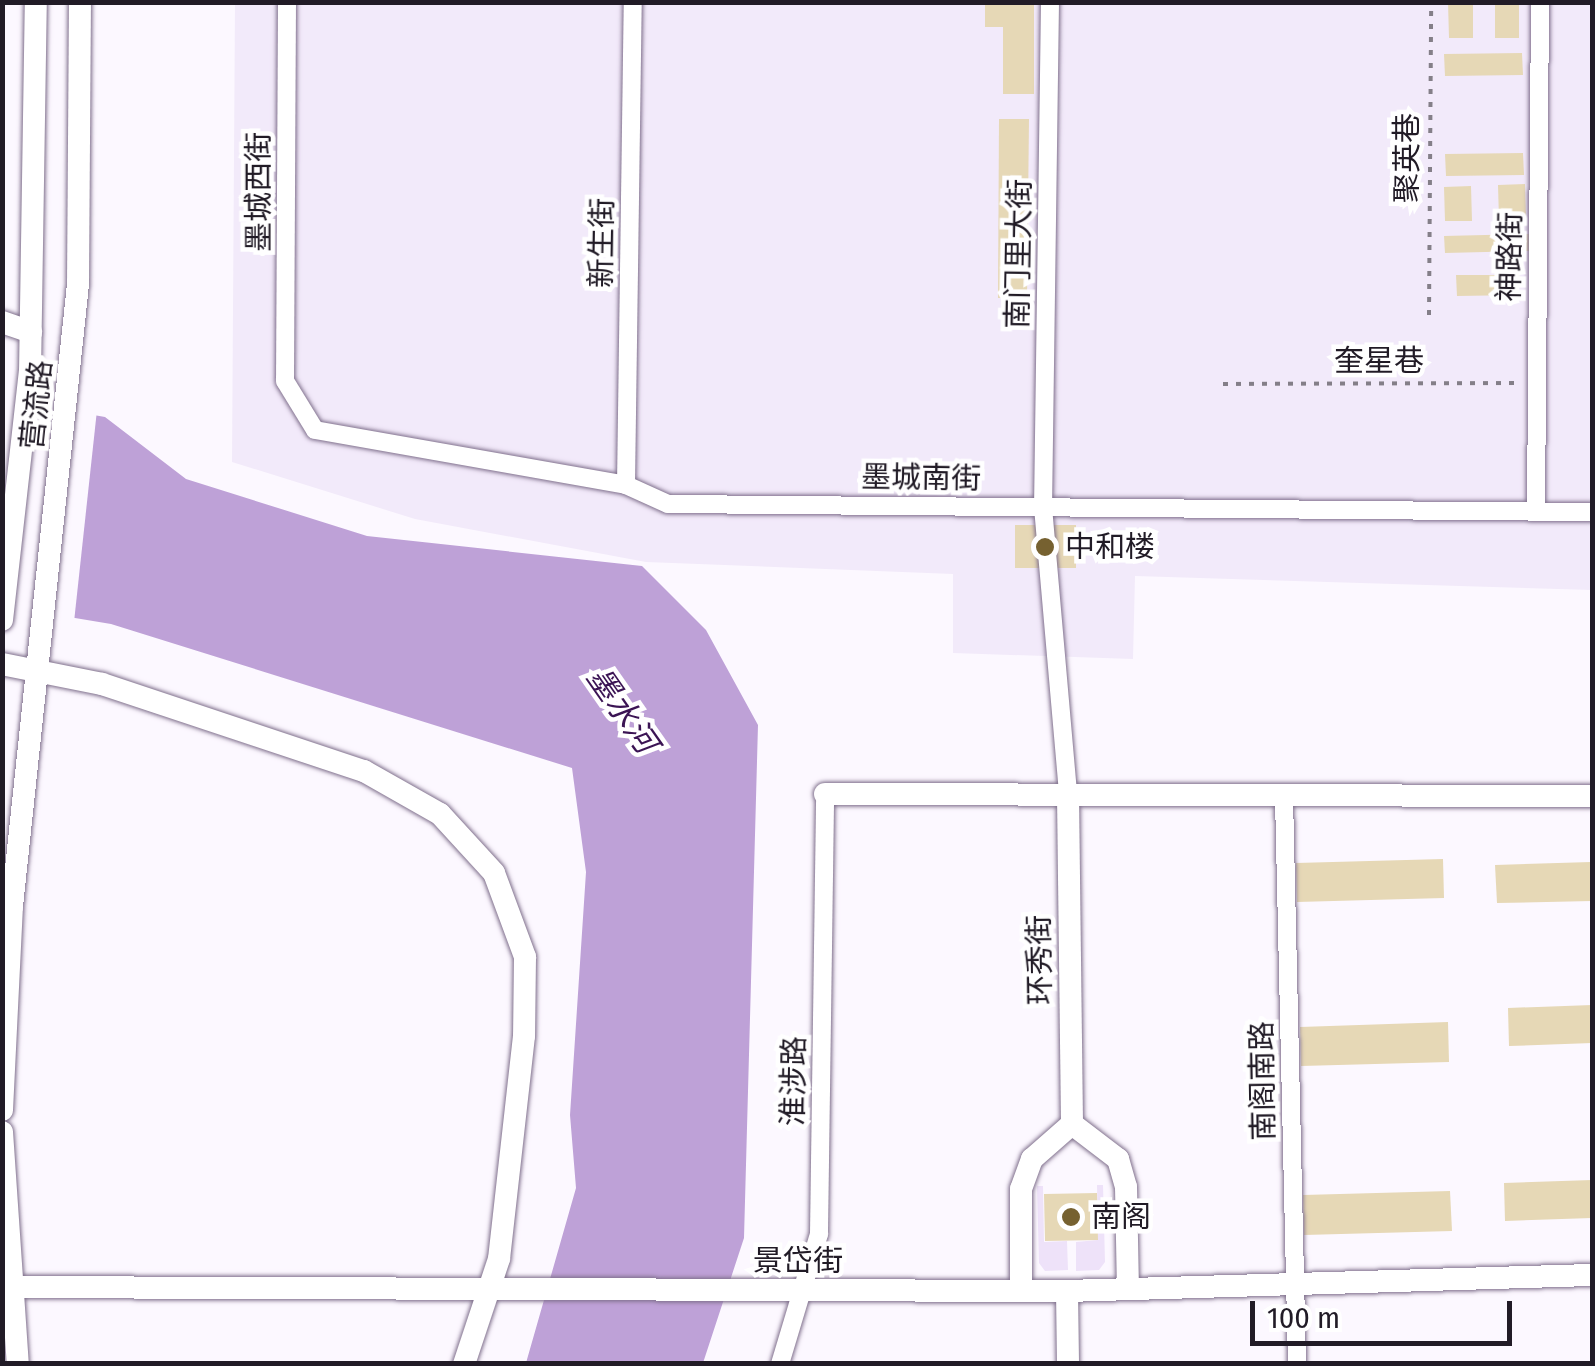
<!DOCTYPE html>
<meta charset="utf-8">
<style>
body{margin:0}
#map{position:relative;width:1595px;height:1366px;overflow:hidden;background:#fcf8ff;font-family:"Fira Sans Condensed","Noto Sans SC",sans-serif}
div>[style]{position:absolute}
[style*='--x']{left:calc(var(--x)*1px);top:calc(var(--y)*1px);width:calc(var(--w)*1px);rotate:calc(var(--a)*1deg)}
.built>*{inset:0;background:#f2eafa}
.green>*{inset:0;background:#eee2f9}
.water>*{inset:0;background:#bea1d7}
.pier>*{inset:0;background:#fcf8ff}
.building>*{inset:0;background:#e6d8b6}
.path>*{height:4px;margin-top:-2px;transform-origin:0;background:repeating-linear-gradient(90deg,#847f88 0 5px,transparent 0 13px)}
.roads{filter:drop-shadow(0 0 2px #80708d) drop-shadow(0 0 2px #80708d)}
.street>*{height:18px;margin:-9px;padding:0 9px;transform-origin:9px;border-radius:9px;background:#fff}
.secondary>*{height:22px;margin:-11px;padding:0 11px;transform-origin:11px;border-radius:11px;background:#fff}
.dots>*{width:28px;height:28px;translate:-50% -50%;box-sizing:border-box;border:5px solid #fff;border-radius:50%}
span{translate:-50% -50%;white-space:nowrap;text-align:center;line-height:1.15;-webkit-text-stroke:9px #fff;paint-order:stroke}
.street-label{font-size:30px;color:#211b26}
.poi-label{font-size:30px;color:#211b26}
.left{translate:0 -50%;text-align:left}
.water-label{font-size:32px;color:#3b1454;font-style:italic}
.frame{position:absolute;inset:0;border:5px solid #211b26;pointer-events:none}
.scale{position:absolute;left:1250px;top:1301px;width:262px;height:45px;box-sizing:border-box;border:5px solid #211b26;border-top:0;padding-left:12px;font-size:30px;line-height:35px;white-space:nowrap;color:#211b26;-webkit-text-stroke:8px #fff;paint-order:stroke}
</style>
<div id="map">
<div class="built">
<i style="clip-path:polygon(235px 3px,1592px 3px,1592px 590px,1135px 576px,1133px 659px,953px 653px,953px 574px,646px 562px,415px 519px,232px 462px)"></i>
</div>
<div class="green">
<i style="clip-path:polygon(1097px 1185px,1103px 1185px,1105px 1262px,1099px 1270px,1076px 1271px,1076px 1242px,1098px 1240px)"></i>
<i style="clip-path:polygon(1037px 1186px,1043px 1186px,1044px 1242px,1067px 1241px,1068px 1270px,1045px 1271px,1039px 1263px)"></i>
</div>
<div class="water">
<i style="clip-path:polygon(3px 399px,105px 417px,186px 479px,367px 536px,642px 566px,706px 630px,758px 725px,744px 1238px,703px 1363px,526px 1363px,576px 1188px,570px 1115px,586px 872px,572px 768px,111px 624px,3px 606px)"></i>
</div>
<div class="pier">
<i style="clip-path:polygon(2px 394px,97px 410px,74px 622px,2px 612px)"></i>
</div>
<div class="building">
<i style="clip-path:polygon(985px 2px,1034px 2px,1034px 94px,1003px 94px,1003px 27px,985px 27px)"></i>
<i style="clip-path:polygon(1448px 2px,1473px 2px,1473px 38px,1449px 38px)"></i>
<i style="clip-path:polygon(1495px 2px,1519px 2px,1519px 38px,1495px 38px)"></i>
<i style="clip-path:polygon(1522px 53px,1523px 75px,1445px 76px,1444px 54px)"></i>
<i style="clip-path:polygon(999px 119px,1029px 119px,1027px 298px,998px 298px)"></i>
<i style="clip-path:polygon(1523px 153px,1524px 175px,1446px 176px,1445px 154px)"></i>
<i style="clip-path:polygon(1525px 184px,1526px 219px,1499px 220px,1498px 185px)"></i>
<i style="clip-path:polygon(1471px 186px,1472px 221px,1445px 221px,1444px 187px)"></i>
<i style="clip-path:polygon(1529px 234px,1529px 251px,1445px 253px,1444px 236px)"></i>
<i style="clip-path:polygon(1456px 275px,1519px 275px,1519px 295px,1457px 296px)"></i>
<i style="clip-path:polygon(1015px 525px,1076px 525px,1076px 568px,1015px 568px)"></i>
<i style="clip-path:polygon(1443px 859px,1444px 898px,1297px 902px,1296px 863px)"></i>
<i style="clip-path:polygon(1591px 862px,1592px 901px,1497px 903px,1495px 865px)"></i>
<i style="clip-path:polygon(1592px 1005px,1592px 1043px,1509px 1046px,1508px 1008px)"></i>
<i style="clip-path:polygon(1448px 1022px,1449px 1062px,1301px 1066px,1300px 1027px)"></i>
<i style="clip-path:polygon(1592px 1180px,1592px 1218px,1505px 1221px,1504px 1183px)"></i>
<i style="clip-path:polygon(1450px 1191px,1452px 1231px,1304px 1235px,1303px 1195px)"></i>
<i style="clip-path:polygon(1097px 1193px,1098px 1240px,1045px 1241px,1044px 1194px)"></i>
</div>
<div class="path">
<i style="--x:1429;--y:315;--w:313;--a:-89.6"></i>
<i style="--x:1223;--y:384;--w:299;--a:-0.2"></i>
</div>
<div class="roads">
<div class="street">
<i style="--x:287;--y:2;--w:379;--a:90.3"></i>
<i style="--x:285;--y:381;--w:57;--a:58.5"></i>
<i style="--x:315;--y:430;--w:316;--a:10"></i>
<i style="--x:626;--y:485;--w:46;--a:24.3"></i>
<i style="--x:668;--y:504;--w:924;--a:0.5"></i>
<i style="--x:1050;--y:2;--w:505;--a:90.79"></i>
<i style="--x:1043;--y:507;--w:289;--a:85"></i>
<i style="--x:626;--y:485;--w:483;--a:-89.2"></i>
<i style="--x:1536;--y:511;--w:509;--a:-89.55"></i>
<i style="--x:1284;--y:797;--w:567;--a:88.69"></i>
<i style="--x:780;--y:1364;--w:136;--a:-73.3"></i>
<i style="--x:819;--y:1234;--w:440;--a:-89.2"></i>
</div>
<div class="secondary">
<i style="--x:2;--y:322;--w:31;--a:19"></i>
<i style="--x:2;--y:620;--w:250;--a:-83.6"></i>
<i style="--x:30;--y:372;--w:370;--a:-89.1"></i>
<i style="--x:2;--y:664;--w:102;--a:11.3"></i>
<i style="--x:102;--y:684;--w:276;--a:18.4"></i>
<i style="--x:364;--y:771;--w:87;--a:29.5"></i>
<i style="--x:440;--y:814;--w:80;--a:47.5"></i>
<i style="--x:494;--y:873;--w:90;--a:69.7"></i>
<i style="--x:525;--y:957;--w:79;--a:90.7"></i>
<i style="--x:524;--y:1036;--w:224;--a:96.4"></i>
<i style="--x:499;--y:1259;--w:111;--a:108.4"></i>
<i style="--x:825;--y:794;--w:767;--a:0.15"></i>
<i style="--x:1068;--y:795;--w:329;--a:89.3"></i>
<i style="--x:2;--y:1110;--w:204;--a:-87.2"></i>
<i style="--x:12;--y:906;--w:625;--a:-83.94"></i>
<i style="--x:78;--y:284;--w:282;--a:-89.6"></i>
<i style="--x:2;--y:1132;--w:233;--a:86.1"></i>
<i style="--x:2;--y:1287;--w:1065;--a:0.22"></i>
<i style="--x:1067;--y:1291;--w:525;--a:-1.75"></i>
<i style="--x:1021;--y:1291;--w:102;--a:-90"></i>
<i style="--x:1021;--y:1189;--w:32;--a:-70"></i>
<i style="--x:1032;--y:1159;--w:53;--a:-41.2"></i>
<i style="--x:1072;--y:1124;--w:58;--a:37.3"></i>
<i style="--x:1118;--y:1159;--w:29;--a:74"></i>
<i style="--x:1126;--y:1187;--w:102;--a:88.9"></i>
<i style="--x:1067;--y:1291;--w:73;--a:89.2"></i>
</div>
</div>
<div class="dots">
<i style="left:1045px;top:547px;background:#766130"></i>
<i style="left:1071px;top:1217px;background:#766130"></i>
</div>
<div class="street-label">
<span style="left:1407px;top:158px;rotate:-90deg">聚英巷</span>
<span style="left:259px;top:192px;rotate:-90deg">墨城西街</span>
<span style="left:602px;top:243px;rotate:-89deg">新生街</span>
<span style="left:1019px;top:254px;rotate:-89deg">南门里大街</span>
<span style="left:1510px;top:257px;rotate:-89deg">神路街</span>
<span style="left:1379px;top:361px">奎星巷</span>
<span style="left:37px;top:405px;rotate:-84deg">营流路</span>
<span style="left:921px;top:478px;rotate:1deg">墨城南街</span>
<span style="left:1040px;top:960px;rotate:-91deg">环秀街</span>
<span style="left:794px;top:1081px;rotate:-89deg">淮涉路</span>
<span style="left:1263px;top:1081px;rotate:-91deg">南阁南路</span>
<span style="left:798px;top:1261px">景岱街</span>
</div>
<div class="poi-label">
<span class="left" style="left:1065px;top:547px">中和楼</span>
<span class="left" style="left:1091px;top:1217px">南阁</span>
</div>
<div class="water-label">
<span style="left:622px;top:710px;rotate:55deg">墨水河</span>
</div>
<div class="frame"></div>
<div class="scale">100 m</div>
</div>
